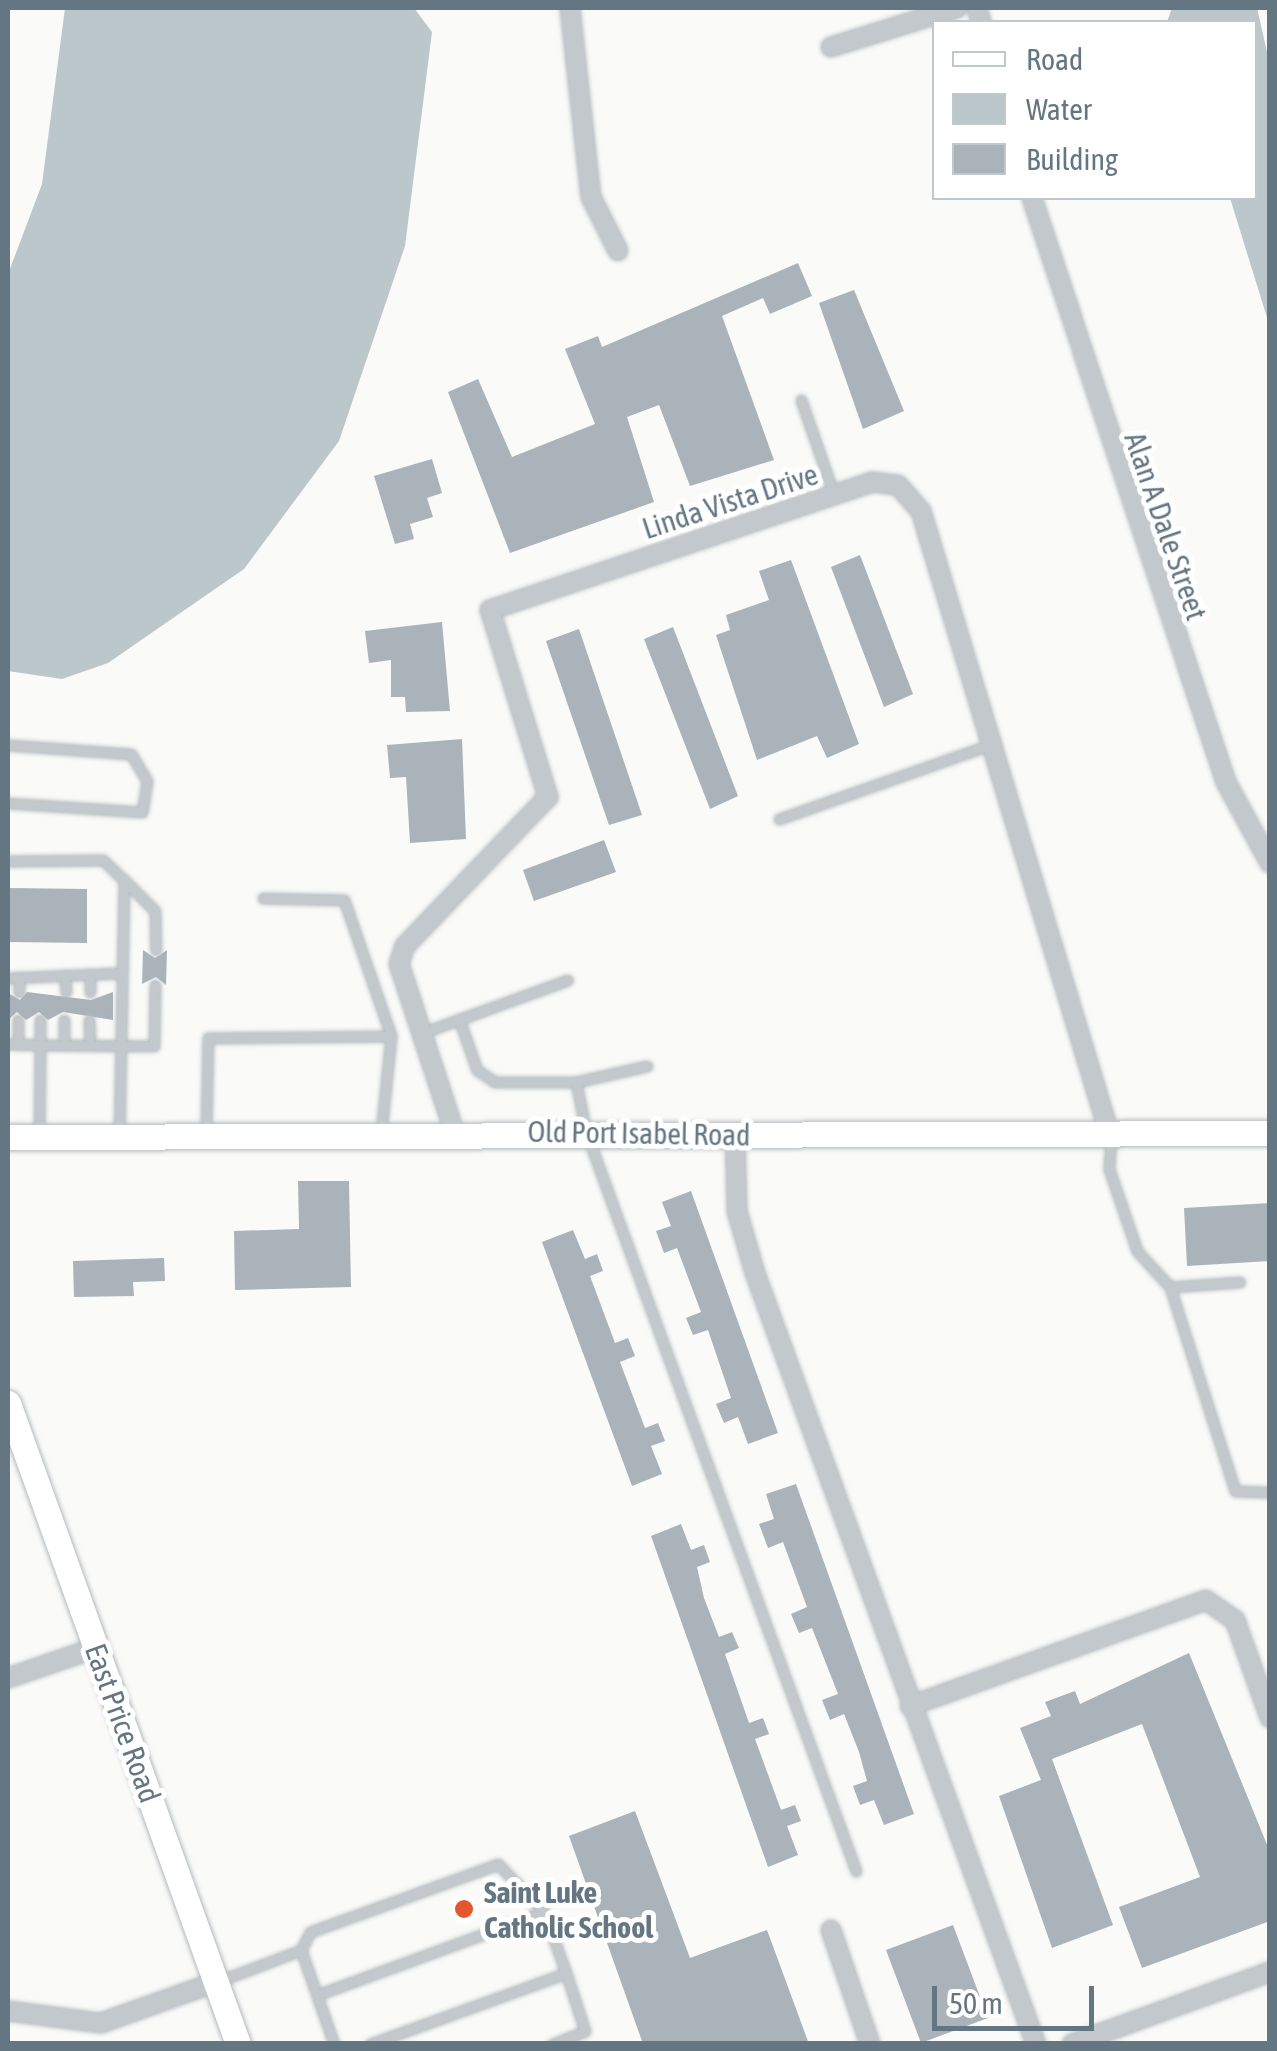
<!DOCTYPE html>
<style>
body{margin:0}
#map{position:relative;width:1277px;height:2051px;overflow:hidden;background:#fafaf8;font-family:"Asap Condensed",sans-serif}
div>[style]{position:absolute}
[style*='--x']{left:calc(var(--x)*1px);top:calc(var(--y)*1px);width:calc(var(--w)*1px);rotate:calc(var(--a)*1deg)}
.water>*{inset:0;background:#bbc7cb}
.building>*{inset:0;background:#aab3b9}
.roads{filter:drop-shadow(0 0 2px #b3babf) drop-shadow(0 0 2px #b3babf)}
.lane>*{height:9px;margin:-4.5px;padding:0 4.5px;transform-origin:4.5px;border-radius:4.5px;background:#c3c8cc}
.street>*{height:18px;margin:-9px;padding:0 9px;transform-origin:9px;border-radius:9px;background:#c3c8cc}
.secondary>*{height:25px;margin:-12.5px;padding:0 12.5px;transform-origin:12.5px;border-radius:12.5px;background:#fff}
.dots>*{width:28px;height:28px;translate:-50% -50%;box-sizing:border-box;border:5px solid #fff;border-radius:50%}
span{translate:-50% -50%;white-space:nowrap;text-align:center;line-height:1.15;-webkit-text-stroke:10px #fff;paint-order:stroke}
.street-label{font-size:30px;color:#657683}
.poi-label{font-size:30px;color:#657683;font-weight:700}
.left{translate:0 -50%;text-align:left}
.frame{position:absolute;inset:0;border:10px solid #657683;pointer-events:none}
.legend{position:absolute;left:932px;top:20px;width:325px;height:180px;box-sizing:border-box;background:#fff;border:2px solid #c1c8cd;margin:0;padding:12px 18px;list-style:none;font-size:30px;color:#657683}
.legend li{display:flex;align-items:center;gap:20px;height:50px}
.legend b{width:50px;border:2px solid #c1c8cd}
.scale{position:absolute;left:932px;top:1986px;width:162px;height:45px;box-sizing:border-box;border:5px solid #657683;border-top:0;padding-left:12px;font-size:30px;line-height:35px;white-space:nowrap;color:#657683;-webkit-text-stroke:8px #fff;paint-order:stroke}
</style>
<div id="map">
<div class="water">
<i style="clip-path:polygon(65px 8px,414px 8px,432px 32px,405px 246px,339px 441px,244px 569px,108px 663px,62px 679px,8px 671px,8px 274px,42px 184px)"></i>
<i style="clip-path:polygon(1172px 8px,1257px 8px,1270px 65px,1269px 324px,1230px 198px,1254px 198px,1254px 22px,1167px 22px)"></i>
</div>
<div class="building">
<i style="clip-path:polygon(798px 263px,812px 296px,770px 314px,763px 298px,722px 316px,774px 460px,690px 486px,659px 405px,627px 417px,654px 502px,510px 553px,448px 392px,478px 379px,512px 457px,595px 424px,565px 349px,598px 336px,602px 347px)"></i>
<i style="clip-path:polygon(854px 290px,904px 411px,863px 429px,819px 303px)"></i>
<i style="clip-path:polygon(432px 459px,442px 493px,427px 498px,433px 517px,410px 524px,414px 539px,395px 544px,374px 476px)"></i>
<i style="clip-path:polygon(860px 555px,913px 694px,884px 707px,831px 567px)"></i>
<i style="clip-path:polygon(791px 560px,859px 744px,827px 758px,817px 736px,757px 760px,716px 635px,730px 630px,726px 615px,769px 600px,759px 571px)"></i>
<i style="clip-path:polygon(442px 622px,450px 711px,406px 712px,405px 697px,391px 697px,391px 660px,369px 663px,365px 631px)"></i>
<i style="clip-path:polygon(673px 627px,738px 796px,710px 809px,644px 639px)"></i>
<i style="clip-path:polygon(579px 629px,642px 815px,609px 825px,546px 641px)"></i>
<i style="clip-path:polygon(462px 739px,466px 839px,410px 843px,406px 777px,390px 778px,387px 745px)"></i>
<i style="clip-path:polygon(604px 840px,616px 872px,534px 901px,523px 870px)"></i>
<i style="clip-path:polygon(8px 888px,87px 889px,87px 943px,8px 942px)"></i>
<i style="clip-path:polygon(143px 950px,155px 958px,167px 950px,166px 985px,156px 977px,142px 984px)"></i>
<i style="clip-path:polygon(27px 992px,91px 1000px,113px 992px,113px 1020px,63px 1012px,48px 1020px,39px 1012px,26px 1020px,17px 1012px,8px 1020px,8px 993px,20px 1000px)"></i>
<i style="clip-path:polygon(298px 1181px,349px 1181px,351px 1287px,235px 1290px,234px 1231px,299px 1229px)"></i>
<i style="clip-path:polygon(691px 1191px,778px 1433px,748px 1444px,738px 1417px,724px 1423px,716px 1404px,731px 1398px,708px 1330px,693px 1335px,686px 1318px,701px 1312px,677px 1248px,664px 1253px,656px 1231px,671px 1226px,662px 1202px)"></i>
<i style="clip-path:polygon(1270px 1203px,1270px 1261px,1187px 1266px,1184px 1208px)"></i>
<i style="clip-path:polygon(573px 1230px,585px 1259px,597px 1254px,603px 1271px,590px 1276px,615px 1343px,628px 1338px,635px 1356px,620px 1362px,645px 1428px,658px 1423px,665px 1441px,651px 1446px,662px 1474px,632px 1486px,542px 1242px)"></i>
<i style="clip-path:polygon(164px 1258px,165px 1281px,133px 1282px,134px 1296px,74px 1297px,73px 1261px)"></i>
<i style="clip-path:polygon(796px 1484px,914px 1814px,884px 1825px,874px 1800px,860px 1805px,853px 1786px,867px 1781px,859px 1752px,844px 1714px,830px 1720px,822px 1700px,838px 1694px,812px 1628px,799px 1633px,791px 1614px,807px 1607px,783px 1542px,768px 1548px,759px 1524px,774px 1519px,766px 1494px)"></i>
<i style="clip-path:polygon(681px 1524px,691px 1550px,704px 1545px,710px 1562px,697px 1567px,704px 1598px,719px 1637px,732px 1632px,739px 1648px,725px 1654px,749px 1723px,763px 1718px,769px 1734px,755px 1739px,781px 1810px,795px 1805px,801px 1821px,787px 1826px,798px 1855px,768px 1867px,651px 1536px)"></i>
<i style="clip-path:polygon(1189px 1653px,1270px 1852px,1270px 1921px,1142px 1968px,1119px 1907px,1200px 1877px,1142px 1724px,1052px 1759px,1113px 1925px,1052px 1948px,999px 1796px,1041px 1780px,1020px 1728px,1051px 1716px,1045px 1702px,1075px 1691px,1080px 1704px)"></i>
<i style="clip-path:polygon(635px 1811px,690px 1958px,767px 1930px,809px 2044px,643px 2044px,569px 1836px)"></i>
<i style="clip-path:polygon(953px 1925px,988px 2018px,921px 2043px,886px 1950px)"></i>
</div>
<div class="roads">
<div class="lane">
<i style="--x:801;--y:400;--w:101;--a:70.8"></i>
<i style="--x:8;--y:745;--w:123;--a:4.2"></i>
<i style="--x:131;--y:754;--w:31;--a:59"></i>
<i style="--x:147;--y:781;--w:31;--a:99"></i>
<i style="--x:142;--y:812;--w:134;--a:-176.2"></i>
<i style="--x:779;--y:819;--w:223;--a:-19.4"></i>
<i style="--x:8;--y:861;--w:95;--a:-0.6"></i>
<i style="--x:103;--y:860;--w:29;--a:44"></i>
<i style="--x:124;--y:880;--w:253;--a:91.1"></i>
<i style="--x:124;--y:880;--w:44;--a:45"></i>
<i style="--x:155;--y:911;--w:39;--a:89"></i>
<i style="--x:263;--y:898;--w:81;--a:1.4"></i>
<i style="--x:344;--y:900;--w:144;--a:70.9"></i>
<i style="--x:391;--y:1036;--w:97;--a:95.9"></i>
<i style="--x:90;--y:974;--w:18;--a:90"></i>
<i style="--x:65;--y:975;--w:17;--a:87"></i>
<i style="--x:19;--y:977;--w:15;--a:90"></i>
<i style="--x:8;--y:978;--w:112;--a:-2.6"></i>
<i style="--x:459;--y:1019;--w:54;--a:70.6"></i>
<i style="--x:477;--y:1070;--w:22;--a:34"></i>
<i style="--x:495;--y:1082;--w:81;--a:0"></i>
<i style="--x:576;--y:1082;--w:73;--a:-12.7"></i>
<i style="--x:40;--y:1020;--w:25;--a:90"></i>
<i style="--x:40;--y:1045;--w:114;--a:0.5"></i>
<i style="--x:154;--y:1046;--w:61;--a:-89.1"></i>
<i style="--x:64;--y:1020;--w:24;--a:90"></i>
<i style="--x:89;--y:1020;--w:24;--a:88"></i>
<i style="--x:422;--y:1033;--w:155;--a:-20"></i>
<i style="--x:8;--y:1044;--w:32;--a:2"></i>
<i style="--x:40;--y:1045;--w:89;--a:90.6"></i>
<i style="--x:18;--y:1044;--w:24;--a:-90"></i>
<i style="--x:576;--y:1082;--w:51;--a:78.7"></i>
<i style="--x:586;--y:1132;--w:787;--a:69.93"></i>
<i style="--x:206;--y:1131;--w:93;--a:-88.8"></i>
<i style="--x:208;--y:1038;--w:183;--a:-0.6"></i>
<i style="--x:1111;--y:1139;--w:30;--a:94"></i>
<i style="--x:1109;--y:1169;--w:87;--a:71.1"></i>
<i style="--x:1137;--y:1251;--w:49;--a:47.5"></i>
<i style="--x:1170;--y:1287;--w:70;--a:-4.1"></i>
<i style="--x:1170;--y:1287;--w:214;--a:72.3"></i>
<i style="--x:1235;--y:1491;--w:35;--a:2"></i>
<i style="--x:301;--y:1950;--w:20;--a:-63"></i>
<i style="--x:310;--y:1932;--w:200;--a:-19.9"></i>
<i style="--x:498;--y:1864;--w:66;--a:46.2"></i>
<i style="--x:219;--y:1981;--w:88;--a:-20.7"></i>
<i style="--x:301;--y:1950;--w:100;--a:70.7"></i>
<i style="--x:317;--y:1995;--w:242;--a:-20.1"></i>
<i style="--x:544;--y:1912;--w:65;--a:70.2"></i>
<i style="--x:370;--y:2044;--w:208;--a:-19.9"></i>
<i style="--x:566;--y:1973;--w:61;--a:71.9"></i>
<i style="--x:585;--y:2031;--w:35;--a:158"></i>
</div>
<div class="street">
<i style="--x:570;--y:8;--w:190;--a:83.7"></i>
<i style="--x:591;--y:197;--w:60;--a:63.4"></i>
<i style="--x:977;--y:8;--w:15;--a:74"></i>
<i style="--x:831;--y:47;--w:132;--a:-17.2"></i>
<i style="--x:1032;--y:198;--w:615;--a:71.62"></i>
<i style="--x:1226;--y:782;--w:92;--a:61.5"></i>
<i style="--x:454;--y:1131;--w:176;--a:-108.2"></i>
<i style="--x:399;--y:964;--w:19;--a:-72"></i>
<i style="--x:405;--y:946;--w:207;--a:-46.2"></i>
<i style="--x:548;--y:797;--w:196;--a:-107.2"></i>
<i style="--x:490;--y:610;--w:403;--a:-18.5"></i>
<i style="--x:872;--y:482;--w:26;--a:7"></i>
<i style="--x:898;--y:485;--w:35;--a:49"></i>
<i style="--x:921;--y:511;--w:656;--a:73.17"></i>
<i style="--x:735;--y:1134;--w:77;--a:88.5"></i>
<i style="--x:737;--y:1211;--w:65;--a:73.8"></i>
<i style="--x:755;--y:1273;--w:821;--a:69.98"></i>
<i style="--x:8;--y:1678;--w:92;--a:-19"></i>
<i style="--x:910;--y:1706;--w:314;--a:-19.7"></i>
<i style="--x:1206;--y:1600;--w:35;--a:35"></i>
<i style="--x:1235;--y:1620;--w:104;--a:70.3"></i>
<i style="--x:831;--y:1930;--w:120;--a:71.1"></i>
<i style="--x:8;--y:2011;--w:94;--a:7.4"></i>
<i style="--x:101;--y:2023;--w:122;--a:-19.6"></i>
<i style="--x:1072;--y:2044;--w:211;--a:-20"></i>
</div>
<div class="secondary">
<i style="--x:8;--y:1137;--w:1262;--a:-0.18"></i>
<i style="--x:8;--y:1403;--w:681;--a:70.26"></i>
</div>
</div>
<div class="dots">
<i style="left:464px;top:1909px;background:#e4572e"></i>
</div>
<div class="street-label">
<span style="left:730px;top:501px;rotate:-18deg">Linda Vista Drive</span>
<span style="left:1166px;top:526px;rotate:71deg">Alan A Dale Street</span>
<span style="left:639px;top:1133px;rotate:1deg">Old Port Isabel Road</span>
<span style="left:123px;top:1723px;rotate:70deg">East Price Road</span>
</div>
<div class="poi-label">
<span class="left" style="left:484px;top:1909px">Saint Luke<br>Catholic School</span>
</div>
<div class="frame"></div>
<ul class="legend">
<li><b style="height:12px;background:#fff"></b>Road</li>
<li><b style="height:28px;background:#bbc7cb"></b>Water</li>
<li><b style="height:28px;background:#aab3b9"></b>Building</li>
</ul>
<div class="scale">50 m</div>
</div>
